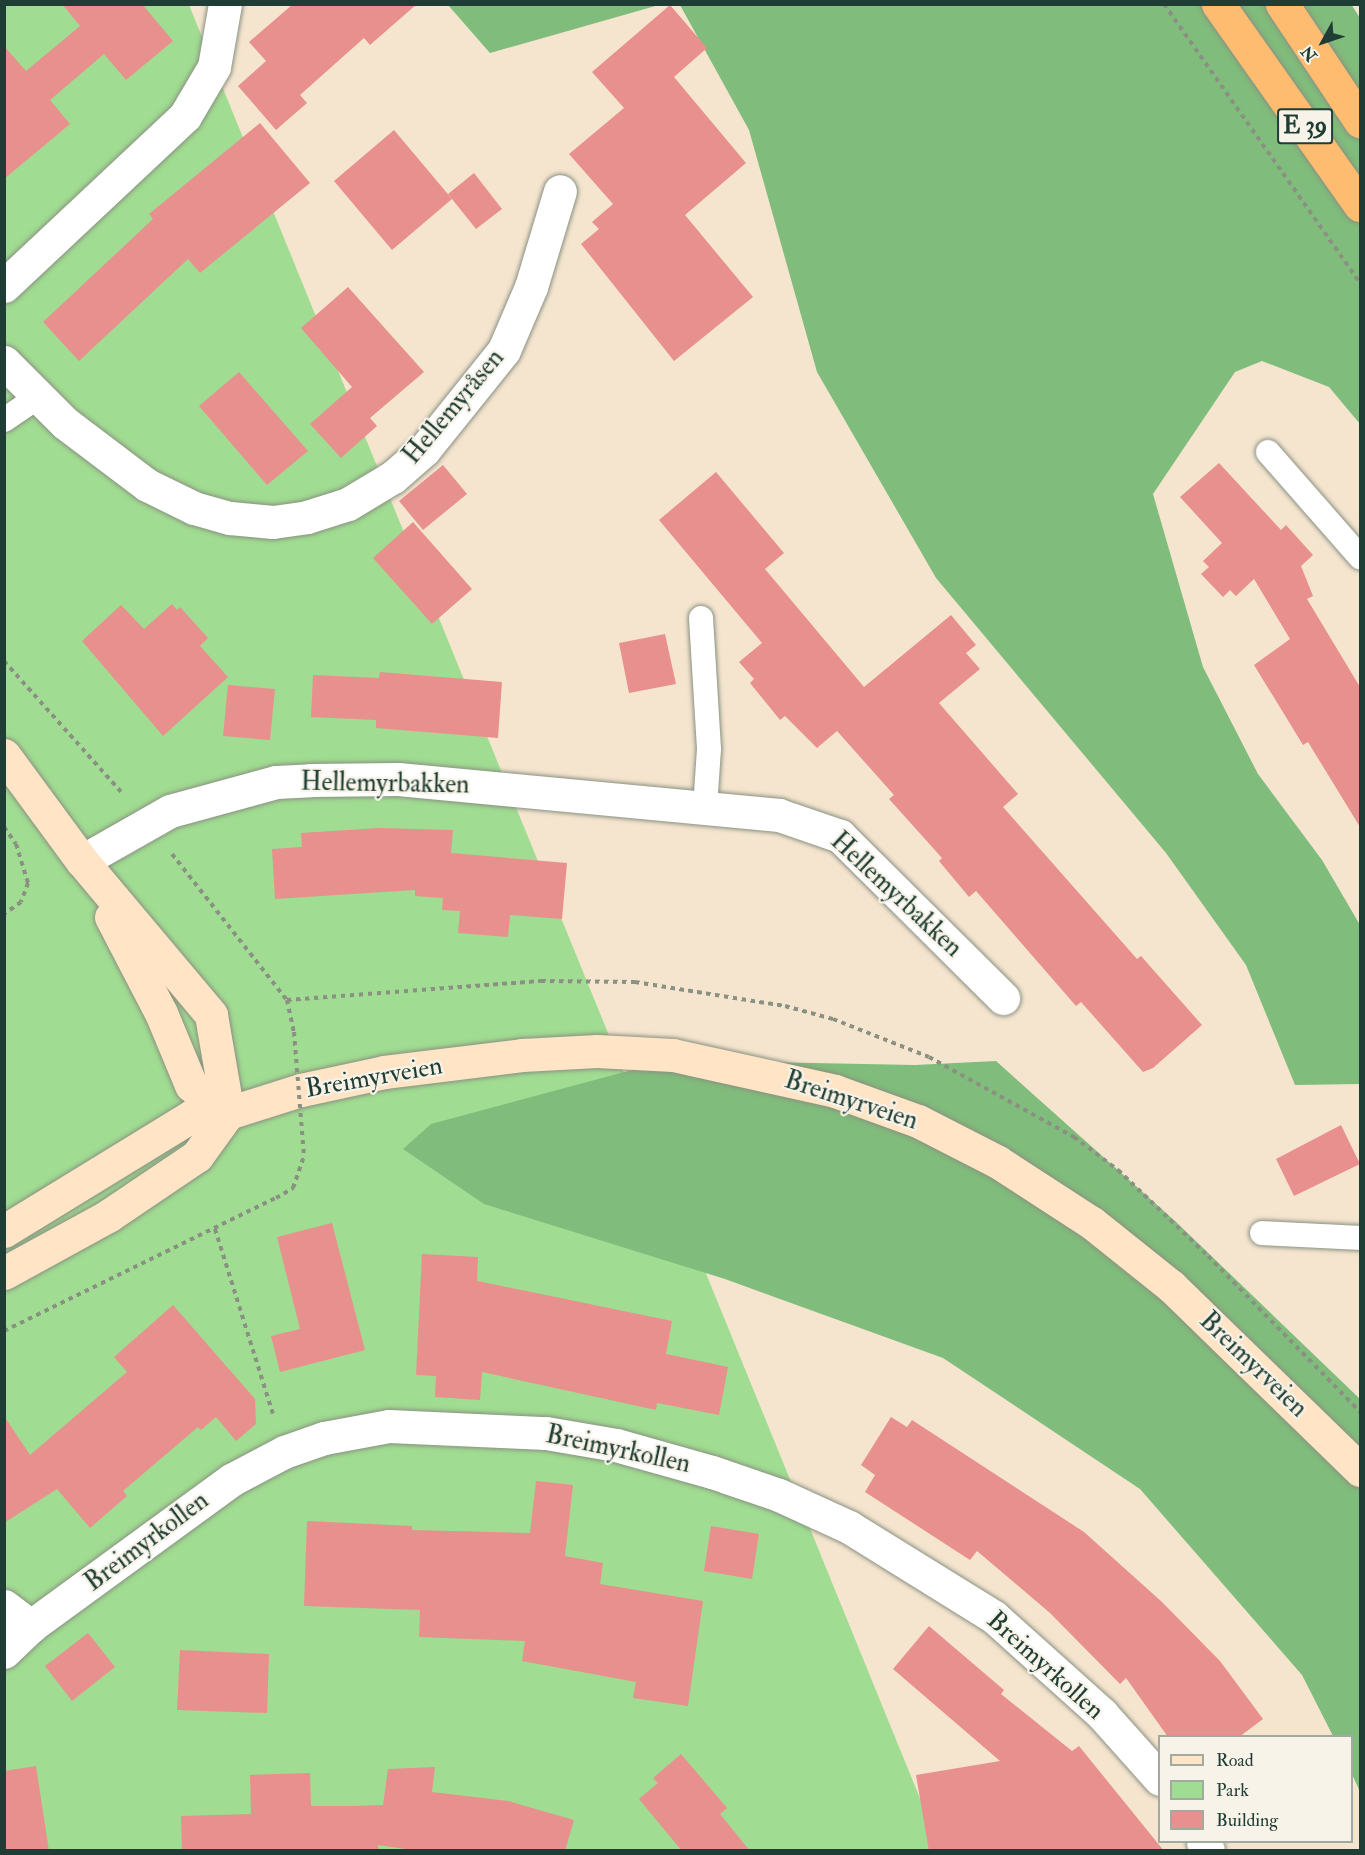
<!DOCTYPE html>
<meta charset="utf-8">
<style>
body{margin:0}
#map{position:relative;width:1365px;height:1855px;overflow:hidden;background:#f5e5cf;font-family:"IM FELL Double Pica",serif}
div>[style]{position:absolute}
[style*='--x']{left:calc(var(--x)*1px);top:calc(var(--y)*1px);width:calc(var(--w)*1px);rotate:calc(var(--a)*1deg)}
.green>*{inset:0;background:#a0dc91}
.forest>*{inset:0;background:#80bc7b}
.building>*{inset:0;background:#e8908e}
.path>*{height:4px;margin-top:-2px;transform-origin:0;background:repeating-linear-gradient(90deg,#8a9182 0 4.5px,transparent 0 9px)}
.roads{filter:drop-shadow(0 0 2px #8a9182) drop-shadow(0 0 2px #8a9182)}
.lane>*{height:24px;margin:-12px;padding:0 12px;transform-origin:12px;border-radius:12px;background:#fff}
.street>*{height:33px;margin:-16.5px;padding:0 16.5px;transform-origin:16.5px;border-radius:16.5px;background:#fff}
.secondary>*{height:33px;margin:-16.5px;padding:0 16.5px;transform-origin:16.5px;border-radius:16.5px;background:#ffe4c6}
.highway>*{height:33px;margin:-16.5px;padding:0 16.5px;transform-origin:16.5px;border-radius:16.5px;background:#febc70}
.path-bridge>*{height:4px;margin-top:-2px;transform-origin:0;background:repeating-linear-gradient(90deg,#8a9182 0 4.5px,transparent 0 9px)}
span{translate:-50% -50%;white-space:nowrap;text-align:center;line-height:1.15;-webkit-text-stroke:4.5px #f7f3e8;paint-order:stroke}
.shield-label span{padding:2px 4px;background:#f7f3e8;border:2px solid;border-radius:4px;-webkit-text-stroke-width:0}
.shield-label{font-size:24px;color:#1f3d34;font-weight:700}
.street-label{font-size:26px;color:#1f3d34}
.frame{position:absolute;inset:0;border:6px solid #1f3d34;pointer-events:none}
.legend{position:absolute;left:1158px;top:1735px;width:195px;height:108px;box-sizing:border-box;background:#f7f3e8;border:2px solid #a1aaa0;margin:0;padding:8px 10px;list-style:none;font-size:18px;color:#1f3d34}
.legend li{display:flex;align-items:center;gap:12px;height:30px}
.legend b{width:30px;border:2px solid #a1aaa0}
.north{position:absolute;left:1293px;top:12px;width:60px;height:60px;-webkit-text-stroke:4px #f7f3e8;paint-order:stroke;rotate:230deg;font-size:16px;font-weight:700;line-height:24px;text-align:center;color:#1f3d34}
.north::after{content:'';display:block;margin:auto;width:21px;height:27px;background:#1f3d34;clip-path:polygon(50% 0,100% 100%,50% 72%,0 100%)}
</style>
<div id="map">
<div class="green">
<i style="clip-path:polygon(5px 5px,189px 5px,941px 1850px,5px 1850px)"></i>
</div>
<div class="forest">
<i style="clip-path:polygon(1351px 4px,1360px 18px,1360px 424px,1329px 387px,1262px 361px,1235px 372px,1153px 494px,1203px 667px,1258px 774px,1322px 860px,1360px 925px,1360px 1084px,1295px 1085px,1246px 965px,1166px 853px,936px 578px,817px 372px,749px 130px,680px 5px)"></i>
<i style="clip-path:polygon(448px 5px,659px 5px,490px 53px)"></i>
<i style="clip-path:polygon(669px 1060px,915px 1065px,996px 1061px,1175px 1221px,1360px 1399px,1360px 1792px,1352px 1774px,1352px 1736px,1333px 1736px,1302px 1675px,1140px 1489px,943px 1358px,725px 1279px,484px 1204px,403px 1149px,431px 1124px)"></i>
</div>
<div class="building">
<i style="clip-path:polygon(62px 4px,142px 4px,173px 41px,126px 80px,104px 54px,50px 100px,70px 124px,4px 179px,4px 46px,26px 71px,80px 26px)"></i>
<i style="clip-path:polygon(293px 4px,417px 4px,370px 45px,364px 38px,300px 95px,307px 103px,276px 130px,238px 86px,266px 61px,249px 42px)"></i>
<i style="clip-path:polygon(670px 5px,707px 48px,674px 77px,746px 163px,685px 215px,753px 297px,674px 361px,581px 244px,599px 229px,592px 222px,613px 204px,569px 154px,624px 108px,592px 72px)"></i>
<i style="clip-path:polygon(260px 123px,310px 183px,200px 273px,188px 259px,79px 361px,43px 322px,153px 219px,149px 214px)"></i>
<i style="clip-path:polygon(394px 130px,452px 199px,392px 250px,334px 181px)"></i>
<i style="clip-path:polygon(474px 173px,502px 209px,476px 229px,448px 194px)"></i>
<i style="clip-path:polygon(348px 287px,424px 372px,370px 418px,377px 426px,341px 458px,310px 424px,352px 387px,301px 328px)"></i>
<i style="clip-path:polygon(239px 372px,308px 451px,267px 485px,199px 406px)"></i>
<i style="clip-path:polygon(1219px 463px,1281px 530px,1286px 525px,1313px 555px,1301px 566px,1313px 596px,1307px 599px,1360px 687px,1360px 827px,1308px 742px,1303px 745px,1254px 665px,1290px 639px,1254px 579px,1236px 596px,1230px 590px,1223px 597px,1201px 574px,1209px 567px,1203px 561px,1222px 543px,1180px 497px)"></i>
<i style="clip-path:polygon(443px 465px,467px 494px,423px 530px,399px 501px)"></i>
<i style="clip-path:polygon(716px 472px,784px 553px,765px 569px,864px 687px,951px 615px,976px 645px,966px 653px,980px 669px,939px 703px,1018px 794px,1003px 807px,1137px 959px,1141px 956px,1202px 1025px,1153px 1068px,1143px 1072px,1081px 1002px,1076px 1006px,976px 891px,969px 897px,939px 861px,942px 858px,889px 799px,894px 795px,837px 731px,817px 748px,785px 716px,780px 720px,750px 683px,754px 679px,739px 662px,762px 643px,659px 520px)"></i>
<i style="clip-path:polygon(413px 522px,472px 589px,432px 624px,373px 558px)"></i>
<i style="clip-path:polygon(172px 604px,177px 610px,180px 607px,208px 638px,200px 646px,228px 677px,163px 736px,82px 641px,121px 605px,144px 629px)"></i>
<i style="clip-path:polygon(665px 634px,676px 684px,629px 693px,619px 643px)"></i>
<i style="clip-path:polygon(380px 672px,502px 682px,498px 738px,376px 728px,376px 720px,311px 717px,313px 675px,379px 678px)"></i>
<i style="clip-path:polygon(228px 685px,275px 689px,270px 740px,223px 736px)"></i>
<i style="clip-path:polygon(379px 828px,453px 830px,451px 853px,567px 863px,562px 919px,510px 915px,508px 937px,458px 933px,460px 911px,442px 910px,443px 898px,415px 896px,415px 890px,275px 899px,272px 849px,302px 847px,301px 833px)"></i>
<i style="clip-path:polygon(1341px 1125px,1360px 1164px,1294px 1196px,1276px 1159px)"></i>
<i style="clip-path:polygon(332px 1223px,365px 1350px,280px 1372px,271px 1336px,300px 1329px,277px 1237px)"></i>
<i style="clip-path:polygon(422px 1254px,478px 1257px,477px 1281px,672px 1321px,666px 1354px,728px 1367px,719px 1415px,657px 1403px,656px 1410px,482px 1372px,480px 1400px,435px 1397px,436px 1376px,416px 1375px)"></i>
<i style="clip-path:polygon(173px 1305px,255px 1399px,256px 1424px,236px 1441px,216px 1417px,201px 1430px,198px 1427px,123px 1491px,127px 1496px,90px 1528px,57px 1489px,4px 1523px,4px 1416px,30px 1455px,127px 1372px,114px 1357px)"></i>
<i style="clip-path:polygon(891px 1417px,907px 1427px,912px 1420px,1084px 1532px,1162px 1602px,1220px 1661px,1263px 1719px,1239px 1737px,1168px 1737px,1126px 1678px,1120px 1684px,1050px 1613px,977px 1551px,970px 1560px,865px 1492px,875px 1475px,861px 1465px)"></i>
<i style="clip-path:polygon(536px 1481px,573px 1485px,565px 1556px,603px 1563px,600px 1584px,703px 1601px,688px 1706px,633px 1698px,636px 1682px,522px 1661px,525px 1641px,419px 1637px,420px 1610px,304px 1606px,307px 1521px,412px 1526px,412px 1530px,530px 1533px)"></i>
<i style="clip-path:polygon(711px 1526px,759px 1534px,752px 1579px,704px 1571px)"></i>
<i style="clip-path:polygon(929px 1626px,1004px 1690px,1001px 1694px,1072px 1751px,1079px 1746px,1164px 1851px,929px 1851px,916px 1775px,1000px 1761px,893px 1669px)"></i>
<i style="clip-path:polygon(88px 1633px,115px 1667px,72px 1701px,45px 1666px)"></i>
<i style="clip-path:polygon(180px 1650px,269px 1654px,267px 1713px,177px 1710px)"></i>
<i style="clip-path:polygon(681px 1754px,727px 1808px,720px 1814px,750px 1851px,682px 1851px,639px 1799px,658px 1783px,653px 1778px)"></i>
<i style="clip-path:polygon(36px 1766px,49px 1851px,4px 1851px,4px 1771px)"></i>
<i style="clip-path:polygon(435px 1767px,432px 1792px,508px 1801px,574px 1820px,565px 1851px,420px 1851px,378px 1845px,379px 1851px,182px 1851px,181px 1816px,251px 1814px,250px 1775px,310px 1773px,311px 1806px,355px 1806px,383px 1805px,388px 1769px)"></i>
</div>
<div class="path">
<i style="--x:1164;--y:4;--w:341;--a:54.9"></i>
<i style="--x:4;--y:661;--w:180;--a:48.2"></i>
<i style="--x:4;--y:827;--w:21;--a:55"></i>
<i style="--x:16;--y:844;--w:41;--a:72.9"></i>
<i style="--x:28;--y:883;--w:20;--a:110"></i>
<i style="--x:21;--y:902;--w:21;--a:145"></i>
<i style="--x:172;--y:854;--w:186;--a:51.8"></i>
<i style="--x:287;--y:1000;--w:33;--a:78"></i>
<i style="--x:287;--y:1000;--w:255;--a:-4.3"></i>
<i style="--x:541;--y:981;--w:94;--a:0.6"></i>
<i style="--x:635;--y:982;--w:152;--a:9.1"></i>
<i style="--x:785;--y:1006;--w:50;--a:15.2"></i>
<i style="--x:833;--y:1019;--w:103;--a:21.6"></i>
<i style="--x:929;--y:1057;--w:166;--a:28.9"></i>
<i style="--x:1074;--y:1137;--w:55;--a:36.9"></i>
<i style="--x:1118;--y:1170;--w:124;--a:43.7"></i>
<i style="--x:1208;--y:1256;--w:218;--a:45.7"></i>
<i style="--x:215;--y:1229;--w:194;--a:72.6"></i>
<i style="--x:4;--y:1331;--w:303;--a:-26.1"></i>
<i style="--x:276;--y:1198;--w:20;--a:-30"></i>
<i style="--x:293;--y:1188;--w:34;--a:-71"></i>
</div>
<div class="roads">
<div class="lane">
<i style="--x:4;--y:420;--w:41;--a:-34.1"></i>
<i style="--x:1268;--y:452;--w:140;--a:48.8"></i>
<i style="--x:701;--y:618;--w:131;--a:86.5"></i>
<i style="--x:709;--y:749;--w:58;--a:93.9"></i>
<i style="--x:1262;--y:1233;--w:98;--a:2.9"></i>
</div>
<div class="street">
<i style="--x:4;--y:286;--w:248;--a:-43.2"></i>
<i style="--x:185;--y:116;--w:57;--a:-59.4"></i>
<i style="--x:214;--y:67;--w:64;--a:-80.1"></i>
<i style="--x:4;--y:362;--w:86;--a:45"></i>
<i style="--x:65;--y:423;--w:103;--a:37.1"></i>
<i style="--x:147;--y:485;--w:52;--a:26.1"></i>
<i style="--x:194;--y:508;--w:37;--a:16"></i>
<i style="--x:230;--y:518;--w:43;--a:5.3"></i>
<i style="--x:273;--y:522;--w:34;--a:-8"></i>
<i style="--x:307;--y:517;--w:43;--a:-17.6"></i>
<i style="--x:348;--y:504;--w:52;--a:-31"></i>
<i style="--x:393;--y:477;--w:41;--a:-41.1"></i>
<i style="--x:424;--y:450;--w:128;--a:-51.3"></i>
<i style="--x:504;--y:350;--w:69;--a:-66.8"></i>
<i style="--x:531;--y:287;--w:100;--a:-73.2"></i>
<i style="--x:82;--y:861;--w:101;--a:-29.6"></i>
<i style="--x:170;--y:811;--w:110;--a:-15.3"></i>
<i style="--x:276;--y:782;--w:35;--a:-3"></i>
<i style="--x:311;--y:780;--w:87;--a:-0.7"></i>
<i style="--x:398;--y:779;--w:383;--a:5.4"></i>
<i style="--x:779;--y:815;--w:65;--a:19"></i>
<i style="--x:840;--y:836;--w:230;--a:44.8"></i>
<i style="--x:4;--y:1606;--w:34;--a:37"></i>
<i style="--x:31;--y:1626;--w:248;--a:-36.1"></i>
<i style="--x:231;--y:1480;--w:60;--a:-27.8"></i>
<i style="--x:284;--y:1452;--w:42;--a:-19.3"></i>
<i style="--x:324;--y:1438;--w:66;--a:-10.5"></i>
<i style="--x:389;--y:1426;--w:157;--a:2.6"></i>
<i style="--x:546;--y:1433;--w:71;--a:9.7"></i>
<i style="--x:616;--y:1445;--w:100;--a:15.7"></i>
<i style="--x:712;--y:1472;--w:71;--a:18.9"></i>
<i style="--x:779;--y:1495;--w:77;--a:24.6"></i>
<i style="--x:849;--y:1527;--w:171;--a:31.8"></i>
<i style="--x:994;--y:1617;--w:145;--a:41.9"></i>
<i style="--x:1102;--y:1714;--w:87;--a:48.3"></i>
<i style="--x:4;--y:1652;--w:37;--a:-44"></i>
<i style="--x:1203;--y:1842;--w:9;--a:58"></i>
</div>
<div class="secondary">
<i style="--x:4;--y:755;--w:132;--a:53.7"></i>
<i style="--x:82;--y:861;--w:201;--a:50"></i>
<i style="--x:211;--y:1015;--w:99;--a:80.2"></i>
<i style="--x:111;--y:917;--w:108;--a:62.5"></i>
<i style="--x:161;--y:1013;--w:78;--a:67.4"></i>
<i style="--x:191;--y:1085;--w:46;--a:37.1"></i>
<i style="--x:4;--y:1231;--w:222;--a:-31.5"></i>
<i style="--x:193;--y:1115;--w:35;--a:-3"></i>
<i style="--x:228;--y:1113;--w:77;--a:-17.5"></i>
<i style="--x:301;--y:1090;--w:85;--a:-12.2"></i>
<i style="--x:384;--y:1072;--w:139;--a:-7"></i>
<i style="--x:522;--y:1055;--w:75;--a:-3.1"></i>
<i style="--x:597;--y:1051;--w:76;--a:3"></i>
<i style="--x:673;--y:1055;--w:166;--a:12.5"></i>
<i style="--x:835;--y:1091;--w:88;--a:19.9"></i>
<i style="--x:918;--y:1121;--w:90;--a:27.1"></i>
<i style="--x:998;--y:1162;--w:112;--a:33"></i>
<i style="--x:1092;--y:1223;--w:101;--a:38.6"></i>
<i style="--x:1171;--y:1286;--w:264;--a:44.2"></i>
<i style="--x:4;--y:1273;--w:119;--a:-28.7"></i>
<i style="--x:108;--y:1216;--w:107;--a:-34"></i>
<i style="--x:197;--y:1156;--w:53;--a:-54.2"></i>
</div>
<div class="highway">
<i style="--x:1218;--y:4;--w:246;--a:54.8"></i>
<i style="--x:1282;--y:4;--w:141;--a:56.3"></i>
</div>
</div>
<div class="path-bridge">
<i style="--x:294;--y:1032;--w:124;--a:85.4"></i>
</div>
<div class="shield-label">
<span style="left:1305px;top:126px">E 39</span>
</div>
<div class="street-label">
<span style="left:454px;top:407px;rotate:-50deg">Hellemyråsen</span>
<span style="left:385px;top:784px;rotate:1deg">Hellemyrbakken</span>
<span style="left:896px;top:895px;rotate:43deg">Hellemyrbakken</span>
<span style="left:374px;top:1078px;rotate:-10deg">Breimyrveien</span>
<span style="left:851px;top:1101px;rotate:18deg">Breimyrveien</span>
<span style="left:1253px;top:1365px;rotate:44deg">Breimyrveien</span>
<span style="left:618px;top:1450px;rotate:12deg">Breimyrkollen</span>
<span style="left:147px;top:1542px;rotate:-37deg">Breimyrkollen</span>
<span style="left:1045px;top:1666px;rotate:42deg">Breimyrkollen</span>
</div>
<div class="frame"></div>
<ul class="legend">
<li><b style="height:8px;background:#ffe4c6"></b>Road</li>
<li><b style="height:16px;background:#a0dc91"></b>Park</li>
<li><b style="height:16px;background:#e8908e"></b>Building</li>
</ul>
<div class="north">N</div>
</div>
